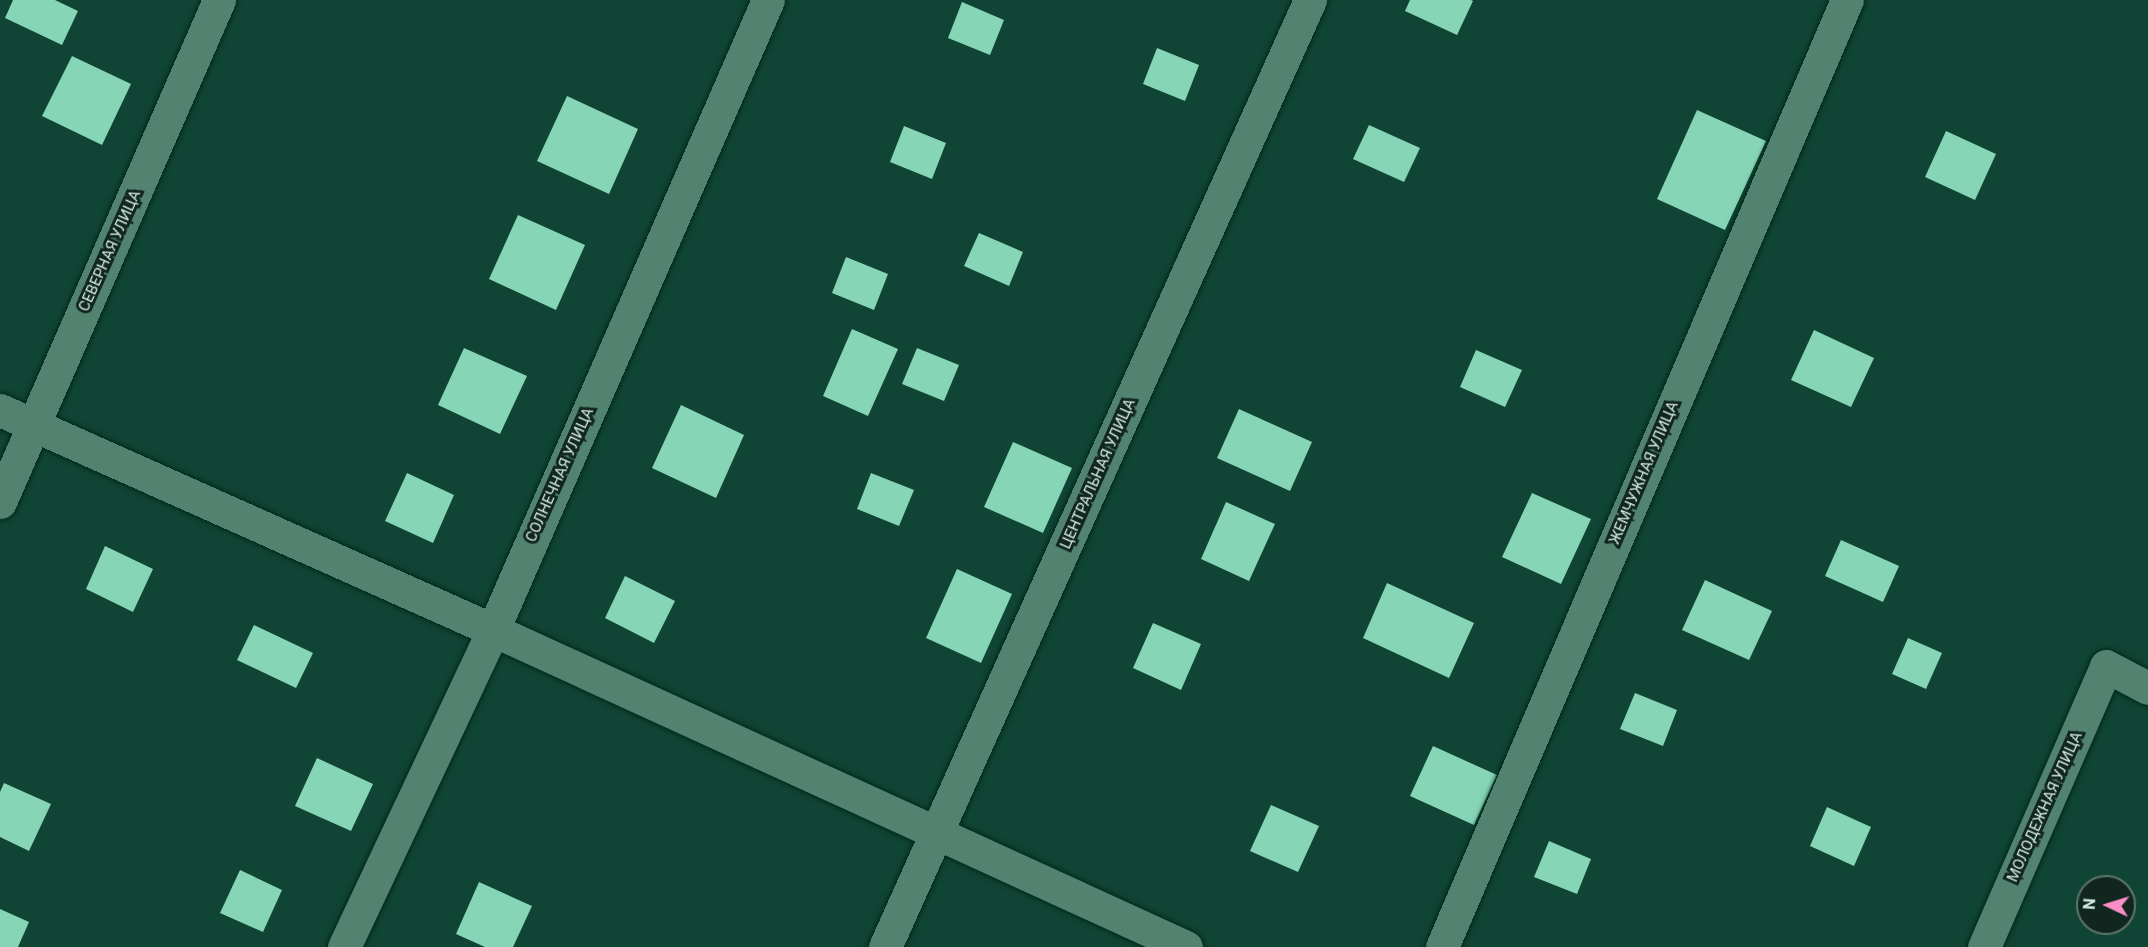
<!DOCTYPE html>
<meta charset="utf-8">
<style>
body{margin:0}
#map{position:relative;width:2148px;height:947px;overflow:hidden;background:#104434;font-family:Roboto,sans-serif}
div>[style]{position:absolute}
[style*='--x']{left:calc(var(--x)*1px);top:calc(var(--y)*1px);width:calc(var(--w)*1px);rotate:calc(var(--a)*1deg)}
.building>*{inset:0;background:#86d5b7}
.roads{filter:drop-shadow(0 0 2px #01281c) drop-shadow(0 0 2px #01281c)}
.minor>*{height:33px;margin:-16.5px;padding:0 16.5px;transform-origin:16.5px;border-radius:16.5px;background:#518370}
span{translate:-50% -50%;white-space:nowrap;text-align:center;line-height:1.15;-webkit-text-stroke:6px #11261e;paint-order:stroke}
.street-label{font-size:15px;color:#d2ebe0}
.north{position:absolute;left:2076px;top:875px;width:60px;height:60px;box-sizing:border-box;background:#11261e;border:2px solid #5e756c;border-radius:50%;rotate:274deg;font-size:16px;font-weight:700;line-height:24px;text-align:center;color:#d2ebe0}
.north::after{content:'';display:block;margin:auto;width:21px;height:27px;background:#fa8fc8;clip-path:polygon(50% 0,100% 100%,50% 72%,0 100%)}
</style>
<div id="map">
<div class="building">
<i style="clip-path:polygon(13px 0,55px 0,78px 11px,62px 45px,5px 18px)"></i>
<i style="clip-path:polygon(1410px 0,1471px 0,1473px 1px,1457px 35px,1405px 11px)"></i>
<i style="clip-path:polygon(962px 2px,1004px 20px,990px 55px,948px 38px)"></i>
<i style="clip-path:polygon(1157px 48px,1199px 65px,1185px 101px,1143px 84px)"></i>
<i style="clip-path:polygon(72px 56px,131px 84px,102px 145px,42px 116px)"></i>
<i style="clip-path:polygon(567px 96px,638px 129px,609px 194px,537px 161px)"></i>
<i style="clip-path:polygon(1697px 110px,1766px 141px,1725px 230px,1657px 199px)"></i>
<i style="clip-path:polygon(1369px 125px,1420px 148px,1404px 182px,1353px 159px)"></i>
<i style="clip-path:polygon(904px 126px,946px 143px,932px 179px,890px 162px)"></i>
<i style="clip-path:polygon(1946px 131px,1996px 154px,1975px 200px,1925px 177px)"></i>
<i style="clip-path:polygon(518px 215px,585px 245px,556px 310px,489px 279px)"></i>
<i style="clip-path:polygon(979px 233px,1023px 252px,1009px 286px,964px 266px)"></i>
<i style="clip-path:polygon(846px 257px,888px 274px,874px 310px,832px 293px)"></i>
<i style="clip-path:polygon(852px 329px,898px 349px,868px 416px,823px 396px)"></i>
<i style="clip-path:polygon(1814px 330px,1874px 358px,1851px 407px,1791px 380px)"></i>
<i style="clip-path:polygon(464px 348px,527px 376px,500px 434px,438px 405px)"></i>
<i style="clip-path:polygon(917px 348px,959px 365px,944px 401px,902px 384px)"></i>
<i style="clip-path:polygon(1476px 350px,1522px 370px,1505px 407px,1460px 387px)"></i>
<i style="clip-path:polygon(681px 405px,744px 435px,716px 498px,652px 468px)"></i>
<i style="clip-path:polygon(1239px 409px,1312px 442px,1290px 491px,1217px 458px)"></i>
<i style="clip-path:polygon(1013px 442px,1072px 468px,1043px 533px,984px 507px)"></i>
<i style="clip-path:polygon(407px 473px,454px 495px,433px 543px,385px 521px)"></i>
<i style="clip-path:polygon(871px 473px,914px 490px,899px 526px,857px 509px)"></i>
<i style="clip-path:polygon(1532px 493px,1591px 519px,1561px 584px,1502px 557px)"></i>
<i style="clip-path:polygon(1226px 502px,1275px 524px,1249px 581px,1201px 559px)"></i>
<i style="clip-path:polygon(1841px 540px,1899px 566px,1883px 602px,1825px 576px)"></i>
<i style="clip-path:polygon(105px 546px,153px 569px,133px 612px,86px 589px)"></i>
<i style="clip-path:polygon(957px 569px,1012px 594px,981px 663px,926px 638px)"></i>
<i style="clip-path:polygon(625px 576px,675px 601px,654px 643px,605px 618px)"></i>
<i style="clip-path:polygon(1705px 580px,1772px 611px,1749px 660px,1682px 630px)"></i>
<i style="clip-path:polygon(1387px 583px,1474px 623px,1449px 678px,1363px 638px)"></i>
<i style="clip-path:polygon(1153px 623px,1201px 644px,1181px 690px,1133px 668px)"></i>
<i style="clip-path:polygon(254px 625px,313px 653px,296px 688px,237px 660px)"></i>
<i style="clip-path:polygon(1908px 638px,1942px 653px,1926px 689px,1892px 674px)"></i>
<i style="clip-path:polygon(1635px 693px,1677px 710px,1663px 746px,1620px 729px)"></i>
<i style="clip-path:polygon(1433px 746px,1497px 775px,1474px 825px,1410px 796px)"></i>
<i style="clip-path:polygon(317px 758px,373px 784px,351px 831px,295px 806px)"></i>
<i style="clip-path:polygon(4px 783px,51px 804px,29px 851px,0 837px,0 792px)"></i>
<i style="clip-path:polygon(1271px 805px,1319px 826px,1298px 872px,1250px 851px)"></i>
<i style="clip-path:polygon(1827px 807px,1871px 827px,1854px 866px,1810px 846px)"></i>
<i style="clip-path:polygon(1549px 841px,1591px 859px,1577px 894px,1534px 877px)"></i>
<i style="clip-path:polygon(240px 870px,282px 890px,263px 932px,220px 913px)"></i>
<i style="clip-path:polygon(479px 882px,532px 906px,513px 947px,485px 947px,456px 934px)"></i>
<i style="clip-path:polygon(0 909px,29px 922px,18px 947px,0 947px)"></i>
</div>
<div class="roads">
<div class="minor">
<i style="--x:0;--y:410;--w:540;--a:24.05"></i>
<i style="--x:493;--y:630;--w:762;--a:24.58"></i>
<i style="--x:0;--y:502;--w:548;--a:-66.43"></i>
<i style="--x:344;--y:947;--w:350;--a:-64.8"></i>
<i style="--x:493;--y:630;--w:687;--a:-66.42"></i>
<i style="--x:885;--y:947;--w:1038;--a:-65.83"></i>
<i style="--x:1442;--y:947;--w:1030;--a:-66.85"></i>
<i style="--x:1984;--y:947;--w:306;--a:-66.5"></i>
<i style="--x:2106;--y:666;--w:47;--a:27.6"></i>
</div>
</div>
<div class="street-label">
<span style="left:110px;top:251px;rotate:-66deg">СЕВЕРНАЯ УЛИЦА</span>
<span style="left:1644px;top:473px;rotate:-67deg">ЖЕМЧУЖНАЯ УЛИЦА</span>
<span style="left:1098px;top:474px;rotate:-66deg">ЦЕНТРАЛЬНАЯ УЛИЦА</span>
<span style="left:560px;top:475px;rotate:-66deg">СОЛНЕЧНАЯ УЛИЦА</span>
<span style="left:2045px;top:807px;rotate:-66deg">МОЛОДЕЖНАЯ УЛИЦА</span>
</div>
<div class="north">N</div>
</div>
